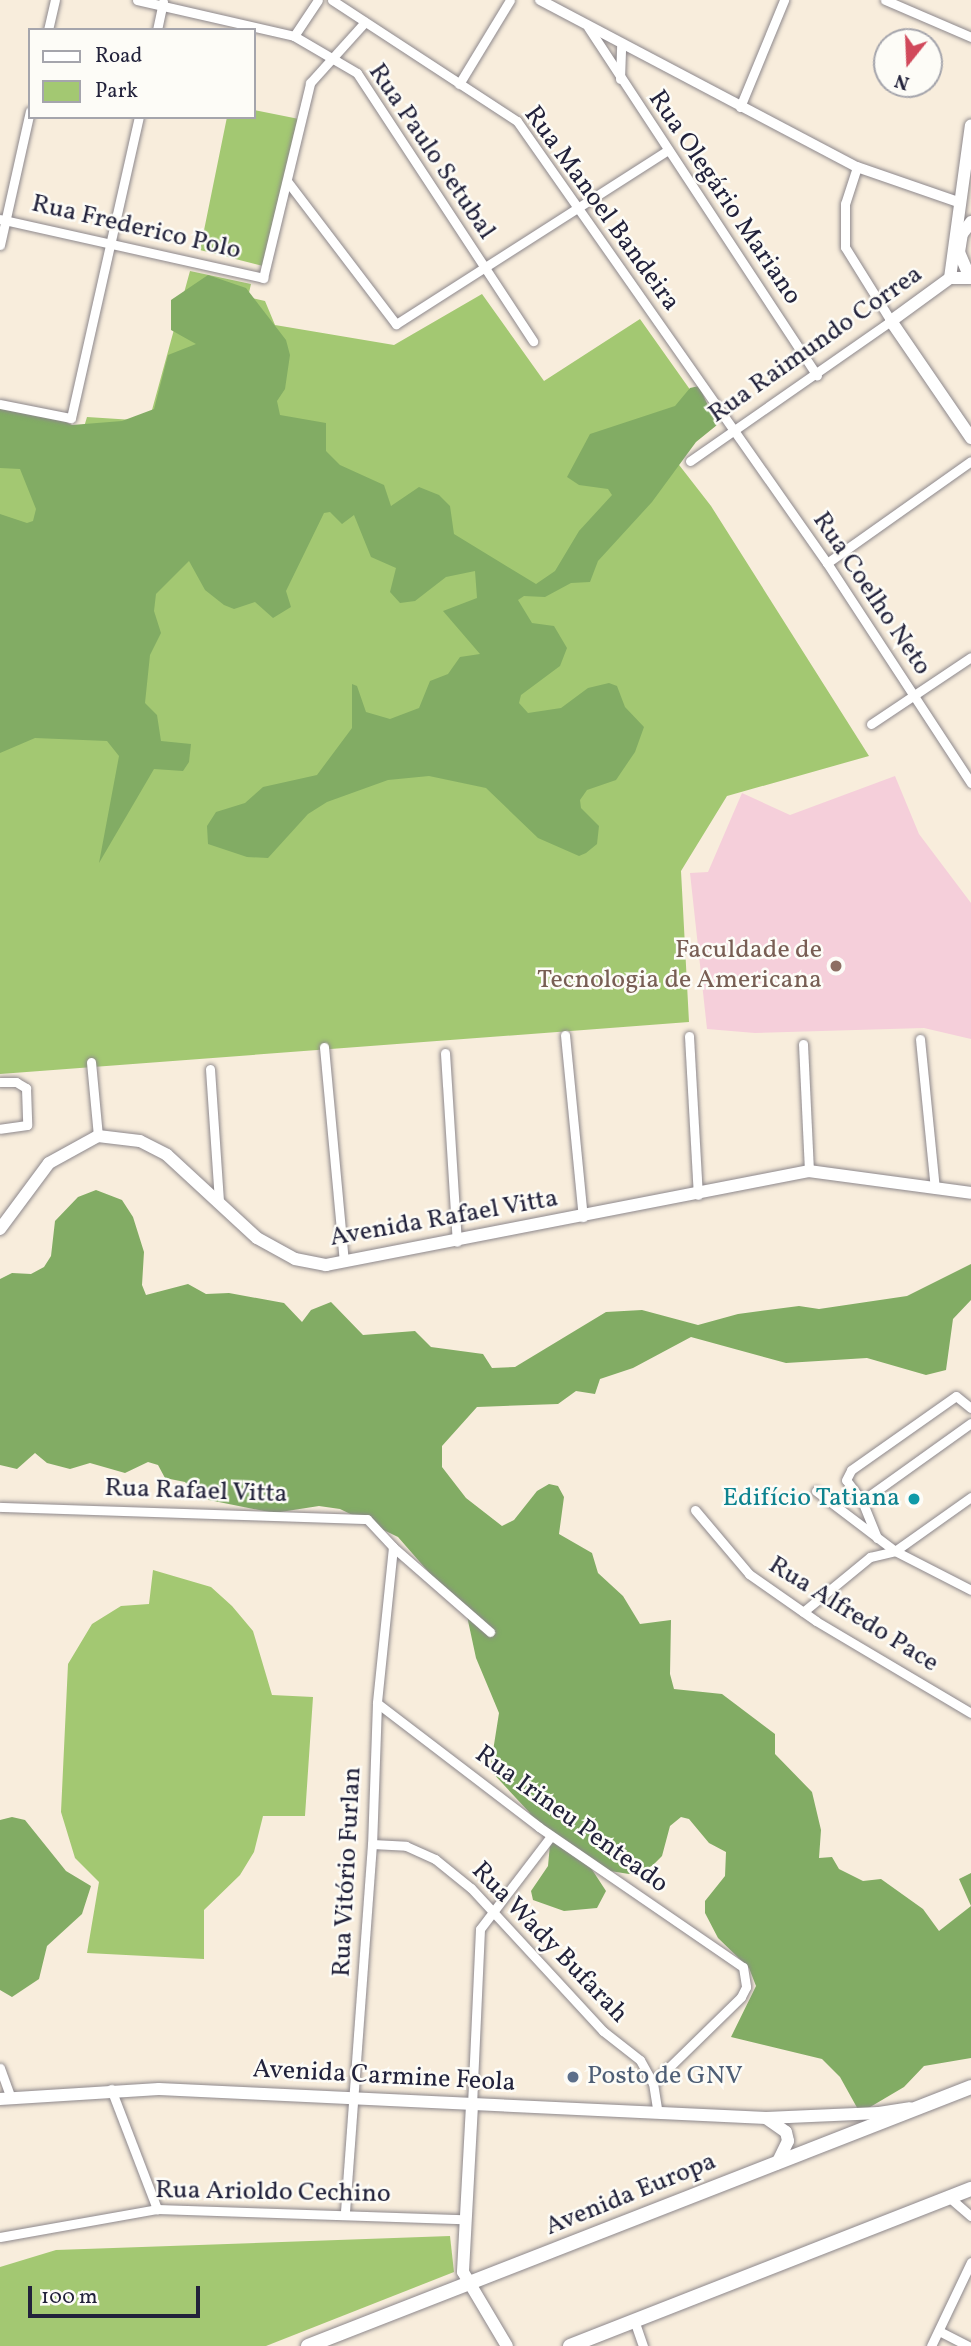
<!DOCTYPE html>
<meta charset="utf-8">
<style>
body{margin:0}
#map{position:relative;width:971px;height:2346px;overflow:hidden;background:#f8eddc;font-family:Vollkorn,serif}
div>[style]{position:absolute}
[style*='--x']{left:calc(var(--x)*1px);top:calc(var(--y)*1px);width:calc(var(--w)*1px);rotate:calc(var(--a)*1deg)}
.built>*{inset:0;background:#f5cfda}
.green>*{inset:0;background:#a3c872}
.forest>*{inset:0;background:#82ac64}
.roads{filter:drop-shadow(0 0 2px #8d888c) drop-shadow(0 0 2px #8d888c)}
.minor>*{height:9px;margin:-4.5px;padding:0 4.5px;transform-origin:4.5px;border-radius:4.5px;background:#fff}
.tertiary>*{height:10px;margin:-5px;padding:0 5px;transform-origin:5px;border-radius:5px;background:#fff}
.secondary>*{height:12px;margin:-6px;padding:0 6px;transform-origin:6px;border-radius:6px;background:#fff}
.primary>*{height:14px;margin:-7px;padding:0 7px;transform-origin:7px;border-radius:7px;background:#fff}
.dots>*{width:19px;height:19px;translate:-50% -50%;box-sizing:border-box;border:4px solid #fdfcf7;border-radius:50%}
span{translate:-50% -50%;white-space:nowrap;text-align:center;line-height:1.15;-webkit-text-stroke:5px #fdfcf7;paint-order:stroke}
.street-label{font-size:26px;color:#22223b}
.education-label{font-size:26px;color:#785e54}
.right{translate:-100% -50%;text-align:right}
.culture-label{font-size:26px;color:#0d838f}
.service-label{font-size:26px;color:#4e5e75}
.left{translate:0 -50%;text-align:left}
.legend{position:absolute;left:28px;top:28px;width:228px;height:91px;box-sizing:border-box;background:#fdfcf7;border:2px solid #a5a5ac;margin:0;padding:9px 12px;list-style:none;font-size:21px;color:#22223b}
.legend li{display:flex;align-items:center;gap:14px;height:35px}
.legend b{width:35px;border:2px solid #a5a5ac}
.north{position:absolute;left:873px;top:28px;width:70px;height:70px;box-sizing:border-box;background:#fdfcf7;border:2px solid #a5a5ac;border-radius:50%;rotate:198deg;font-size:19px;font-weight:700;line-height:28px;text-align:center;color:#22223b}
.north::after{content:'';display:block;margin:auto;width:24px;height:32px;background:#d1495b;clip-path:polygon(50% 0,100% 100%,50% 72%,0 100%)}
.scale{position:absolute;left:28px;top:2286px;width:172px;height:32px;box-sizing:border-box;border:4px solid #22223b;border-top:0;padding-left:9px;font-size:21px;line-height:24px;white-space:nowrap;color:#22223b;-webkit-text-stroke:5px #fdfcf7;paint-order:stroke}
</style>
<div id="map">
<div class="built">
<i style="clip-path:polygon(895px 776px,919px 834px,971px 903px,971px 1039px,924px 1028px,755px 1033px,707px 1029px,690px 873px,708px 872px,742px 793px,790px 815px)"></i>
</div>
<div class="green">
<i style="clip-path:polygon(254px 110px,299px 119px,263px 266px,200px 250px,227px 117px,254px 117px)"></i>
<i style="clip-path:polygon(190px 271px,251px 284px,248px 297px,265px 301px,275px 325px,394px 345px,482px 294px,544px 381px,640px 319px,708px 415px,669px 452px,711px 506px,869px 756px,727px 796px,681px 871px,689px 1022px,0 1074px,0 419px,78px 447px,87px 417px,149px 421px)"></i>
<i style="clip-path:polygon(153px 1570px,211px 1587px,232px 1606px,253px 1631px,272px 1695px,313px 1697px,305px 1816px,263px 1816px,254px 1852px,240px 1875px,204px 1910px,204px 1959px,87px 1953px,99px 1882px,75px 1858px,61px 1812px,68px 1664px,92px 1624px,121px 1606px,149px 1604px)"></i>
<i style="clip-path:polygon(450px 2236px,454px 2272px,266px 2346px,0 2346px,0 2267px,56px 2250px)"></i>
</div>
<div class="forest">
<i style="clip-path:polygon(208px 275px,246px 288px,286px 340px,290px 355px,285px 389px,277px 401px,280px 415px,326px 423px,326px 451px,340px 465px,384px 485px,391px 506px,419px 487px,439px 495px,450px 506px,454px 534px,536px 584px,555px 571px,579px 531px,612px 495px,608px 489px,579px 485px,567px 477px,590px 434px,675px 406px,690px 388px,699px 386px,717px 425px,696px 442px,652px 502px,598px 561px,590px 582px,571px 583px,545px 597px,524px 596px,518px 600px,532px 623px,554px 626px,567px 648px,560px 666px,521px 695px,519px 703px,528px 713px,561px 708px,588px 688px,609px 683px,617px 686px,625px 707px,644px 727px,635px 752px,616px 780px,587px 790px,580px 800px,581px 808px,599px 826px,597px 844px,586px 853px,579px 856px,538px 838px,486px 788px,429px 776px,388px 780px,327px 802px,308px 814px,268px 858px,247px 857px,208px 844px,207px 826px,216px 812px,245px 803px,263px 787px,317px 775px,352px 728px,352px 684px,357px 686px,366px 712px,390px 719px,419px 708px,430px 681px,448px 674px,460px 657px,480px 654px,443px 611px,477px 598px,475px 571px,446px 577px,415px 601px,400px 603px,390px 592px,396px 568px,371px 557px,354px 515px,342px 524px,330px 512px,324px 513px,286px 591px,291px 607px,273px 618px,255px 602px,234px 609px,224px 605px,205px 590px,189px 561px,156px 594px,154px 611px,161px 633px,150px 655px,145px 703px,157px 715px,161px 741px,191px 744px,189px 762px,183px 771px,154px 769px,99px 863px,119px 756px,107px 741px,35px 738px,0 753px,0 514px,27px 523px,33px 521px,36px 509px,20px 469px,0 468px,0 405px,46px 412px,72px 425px,122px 421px,154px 409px,168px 355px,196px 344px,171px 330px,171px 300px)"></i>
<i style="clip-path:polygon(96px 1190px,122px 1200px,133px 1217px,144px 1252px,142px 1285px,146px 1295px,188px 1284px,206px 1294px,229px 1293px,284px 1303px,302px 1322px,311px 1310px,331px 1302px,363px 1335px,415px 1331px,431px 1347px,483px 1354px,492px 1368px,515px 1367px,606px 1312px,642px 1310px,698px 1325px,738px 1314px,799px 1306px,819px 1309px,907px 1296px,971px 1264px,971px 1300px,953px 1319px,946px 1370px,926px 1375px,867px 1358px,786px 1363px,691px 1337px,633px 1368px,600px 1379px,595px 1394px,576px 1391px,558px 1404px,477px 1407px,442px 1446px,442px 1467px,466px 1498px,502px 1526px,514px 1520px,537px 1491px,549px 1484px,558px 1486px,564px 1497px,559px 1534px,592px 1553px,598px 1573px,623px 1596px,640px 1624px,671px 1620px,670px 1674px,674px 1689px,722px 1694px,775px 1734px,775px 1754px,812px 1792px,821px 1830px,819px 1858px,832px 1857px,839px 1869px,863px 1881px,881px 1879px,923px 1909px,939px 1931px,971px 1906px,959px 1879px,971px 1873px,971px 2058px,924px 2066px,904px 2087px,860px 2113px,840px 2077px,822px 2059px,731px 2037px,756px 1986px,749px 1968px,718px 1938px,705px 1913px,705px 1901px,725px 1876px,726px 1852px,709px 1843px,689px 1819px,681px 1817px,670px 1826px,662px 1856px,652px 1866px,629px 1874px,591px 1868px,606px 1891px,597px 1908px,564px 1911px,533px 1900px,531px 1891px,548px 1866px,550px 1844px,529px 1812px,490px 1770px,499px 1713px,476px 1658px,467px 1616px,398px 1537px,340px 1509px,319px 1506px,274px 1513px,199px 1498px,185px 1482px,165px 1478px,158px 1465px,148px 1462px,125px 1473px,90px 1463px,70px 1469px,47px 1463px,35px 1453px,17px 1469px,0 1465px,0 1279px,12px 1273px,31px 1274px,44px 1267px,51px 1256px,55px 1221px,78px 1197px)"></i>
<i style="clip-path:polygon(12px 1817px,25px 1820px,66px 1871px,91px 1886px,82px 1914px,47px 1946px,39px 1979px,12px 1997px,0 1990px,0 1820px)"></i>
</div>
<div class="roads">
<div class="minor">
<i style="--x:137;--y:0;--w:161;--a:12.9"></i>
<i style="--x:294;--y:36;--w:73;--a:30.4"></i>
<i style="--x:357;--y:73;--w:321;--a:56.7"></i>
<i style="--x:332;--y:0;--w:221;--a:33.2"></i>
<i style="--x:517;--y:121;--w:540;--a:54.96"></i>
<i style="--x:827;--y:563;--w:263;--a:56.8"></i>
<i style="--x:885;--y:0;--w:94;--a:23.3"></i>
<i style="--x:588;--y:27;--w:417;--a:56.7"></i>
<i style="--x:48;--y:30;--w:31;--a:-77"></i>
<i style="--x:157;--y:30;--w:29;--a:-78"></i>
<i style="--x:294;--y:36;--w:43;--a:-56.3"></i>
<i style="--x:620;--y:79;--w:34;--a:-88"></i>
<i style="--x:459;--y:84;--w:98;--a:-58.7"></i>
<i style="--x:740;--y:107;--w:116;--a:-67.6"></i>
<i style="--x:287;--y:181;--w:180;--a:52.7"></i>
<i style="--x:396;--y:324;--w:323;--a:-32.6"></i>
<i style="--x:0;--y:219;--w:270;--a:12.6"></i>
<i style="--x:263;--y:278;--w:201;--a:-76.4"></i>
<i style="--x:310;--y:83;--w:82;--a:-48"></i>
<i style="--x:0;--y:245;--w:137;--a:-77.4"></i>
<i style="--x:0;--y:404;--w:72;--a:11.2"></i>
<i style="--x:71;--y:418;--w:309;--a:-77.3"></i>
<i style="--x:690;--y:461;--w:245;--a:-34.9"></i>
<i style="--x:891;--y:321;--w:87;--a:-121.9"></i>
<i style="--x:845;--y:247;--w:43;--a:-90"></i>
<i style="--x:845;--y:204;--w:39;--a:-72"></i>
<i style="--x:827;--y:563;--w:176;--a:-35.3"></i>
<i style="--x:871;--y:724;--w:120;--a:-33.8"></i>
<i style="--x:565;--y:1035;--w:183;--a:84.4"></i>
<i style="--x:689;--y:1036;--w:159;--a:86.8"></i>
<i style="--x:920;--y:1039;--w:150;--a:84.3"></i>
<i style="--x:803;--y:1044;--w:127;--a:87.3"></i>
<i style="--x:324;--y:1047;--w:215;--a:84.7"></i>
<i style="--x:445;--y:1053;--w:189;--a:86.4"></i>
<i style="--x:91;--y:1062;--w:74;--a:84.6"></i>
<i style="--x:210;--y:1069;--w:131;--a:86.1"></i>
<i style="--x:0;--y:1082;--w:16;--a:0"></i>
<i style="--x:16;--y:1082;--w:12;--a:31"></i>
<i style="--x:26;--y:1088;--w:37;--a:88"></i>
<i style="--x:27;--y:1125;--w:27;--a:172"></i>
<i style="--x:816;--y:1491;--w:99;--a:37.2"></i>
<i style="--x:895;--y:1551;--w:85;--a:27.2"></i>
<i style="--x:862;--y:1501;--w:134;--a:-35.6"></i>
<i style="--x:0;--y:1507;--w:367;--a:1.9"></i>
<i style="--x:367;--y:1519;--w:38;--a:47"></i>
<i style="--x:393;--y:1547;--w:157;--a:95.9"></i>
<i style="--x:377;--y:1703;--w:141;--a:92"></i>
<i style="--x:372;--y:1844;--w:371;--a:94.2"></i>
<i style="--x:695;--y:1510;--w:84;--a:49.8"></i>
<i style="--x:749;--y:1574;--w:82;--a:35"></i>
<i style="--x:816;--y:1621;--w:180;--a:30.7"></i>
<i style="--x:877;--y:1538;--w:40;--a:-112"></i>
<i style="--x:862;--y:1501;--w:26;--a:-127"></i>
<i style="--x:846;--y:1480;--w:11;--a:-63"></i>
<i style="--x:851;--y:1470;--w:128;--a:-35.2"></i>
<i style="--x:956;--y:1396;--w:19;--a:39"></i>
<i style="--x:393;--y:1547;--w:129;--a:41.2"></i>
<i style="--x:803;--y:1612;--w:87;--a:-39.4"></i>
<i style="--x:870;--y:1557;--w:26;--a:-13"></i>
<i style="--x:895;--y:1551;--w:93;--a:-35.4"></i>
<i style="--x:377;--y:1703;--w:204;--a:37.4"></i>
<i style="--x:539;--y:1827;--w:247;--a:34.5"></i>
<i style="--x:743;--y:1967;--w:20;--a:81"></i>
<i style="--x:746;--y:1987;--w:11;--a:117"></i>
<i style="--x:741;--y:1997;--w:123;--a:135.7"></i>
<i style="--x:372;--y:1844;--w:34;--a:3"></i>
<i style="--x:406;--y:1846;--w:32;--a:24"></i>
<i style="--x:435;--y:1859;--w:46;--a:38.9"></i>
<i style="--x:471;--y:1888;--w:195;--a:47.3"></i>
<i style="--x:603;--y:2031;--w:47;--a:38.1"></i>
<i style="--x:640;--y:2060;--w:26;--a:61"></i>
<i style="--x:653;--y:2083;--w:30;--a:81"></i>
<i style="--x:0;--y:2068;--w:30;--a:70"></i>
<i style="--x:111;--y:2089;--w:129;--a:69"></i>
<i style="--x:472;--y:2105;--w:176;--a:-87.4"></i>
<i style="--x:480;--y:1929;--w:117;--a:-52.6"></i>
<i style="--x:950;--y:2198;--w:28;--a:41"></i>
<i style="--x:0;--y:2237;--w:159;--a:-10.1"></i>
<i style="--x:157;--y:2209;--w:306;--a:1.9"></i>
<i style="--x:634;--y:2320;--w:28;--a:71"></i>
<i style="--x:939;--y:2331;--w:34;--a:27"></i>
<i style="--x:931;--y:2346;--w:93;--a:-64.5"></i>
</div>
<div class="tertiary">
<i style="--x:540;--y:0;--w:358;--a:27.8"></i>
<i style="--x:857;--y:167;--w:107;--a:19.1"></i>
</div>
<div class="secondary">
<i style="--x:950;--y:278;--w:154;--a:-82.2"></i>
<i style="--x:970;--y:278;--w:20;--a:180"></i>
<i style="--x:950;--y:278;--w:73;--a:143.9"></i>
<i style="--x:891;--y:321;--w:142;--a:55.6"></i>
<i style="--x:970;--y:278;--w:28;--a:-113"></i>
<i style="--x:959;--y:252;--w:18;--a:-81"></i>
<i style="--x:962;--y:234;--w:15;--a:-53"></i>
<i style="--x:0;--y:1229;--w:82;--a:-53.4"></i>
<i style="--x:49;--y:1163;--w:56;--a:-28.9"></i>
<i style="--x:98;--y:1136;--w:42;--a:6.8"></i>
<i style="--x:140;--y:1141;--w:30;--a:27"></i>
<i style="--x:167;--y:1155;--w:122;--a:42.7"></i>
<i style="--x:257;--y:1238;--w:43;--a:28.9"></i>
<i style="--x:295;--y:1259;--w:32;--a:11"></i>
<i style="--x:326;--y:1265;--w:492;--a:-11"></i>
<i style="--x:809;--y:1171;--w:163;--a:7.7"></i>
<i style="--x:0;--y:2099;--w:159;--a:-3.6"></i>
<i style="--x:159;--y:2089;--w:608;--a:2.74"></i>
<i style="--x:766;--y:2118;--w:113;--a:-2.5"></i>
<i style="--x:879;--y:2113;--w:31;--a:-9"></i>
<i style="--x:472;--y:2105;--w:167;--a:93.1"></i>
<i style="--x:463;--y:2272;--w:86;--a:59.3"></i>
<i style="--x:766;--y:2118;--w:24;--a:35"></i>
<i style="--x:786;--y:2132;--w:9;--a:77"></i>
<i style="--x:788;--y:2141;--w:25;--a:116"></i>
</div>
<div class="primary">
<i style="--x:308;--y:2346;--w:712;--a:-21.34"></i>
<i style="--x:570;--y:2346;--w:431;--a:-21.4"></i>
</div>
</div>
<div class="dots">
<i style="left:836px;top:966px;background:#8d6e63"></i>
<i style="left:914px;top:1499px;background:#0f9aa8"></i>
<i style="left:573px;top:2077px;background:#5c6f8a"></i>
</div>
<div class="street-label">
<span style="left:431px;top:152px;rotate:56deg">Rua Paulo Setubal</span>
<span style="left:724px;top:198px;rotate:56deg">Rua Olegário Mariano</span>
<span style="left:601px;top:209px;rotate:54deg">Rua Manoel Bandeira</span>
<span style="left:136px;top:228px;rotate:13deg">Rua Frederico Polo</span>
<span style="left:816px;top:345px;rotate:-35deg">Rua Raimundo Correa</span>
<span style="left:871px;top:594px;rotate:56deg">Rua Coelho Neto</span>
<span style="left:444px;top:1219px;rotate:-10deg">Avenida Rafael Vitta</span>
<span style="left:196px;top:1492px;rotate:2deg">Rua Rafael Vitta</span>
<span style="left:853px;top:1615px;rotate:32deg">Rua Alfredo Pace</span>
<span style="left:571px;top:1820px;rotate:36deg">Rua Irineu Penteado</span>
<span style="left:348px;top:1872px;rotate:-87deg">Rua Vitório Furlan</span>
<span style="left:549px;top:1943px;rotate:46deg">Rua Wady Bufarah</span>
<span style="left:384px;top:2077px;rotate:3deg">Avenida Carmine Feola</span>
<span style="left:273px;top:2193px;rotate:1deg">Rua Arioldo Cechino</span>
<span style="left:631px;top:2195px;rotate:-22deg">Avenida Europa</span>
</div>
<div class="education-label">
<span class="right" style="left:822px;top:966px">Faculdade de<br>Tecnologia de Americana</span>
</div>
<div class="culture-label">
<span class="right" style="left:900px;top:1499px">Edifício Tatiana</span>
</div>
<div class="service-label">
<span class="left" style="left:587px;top:2077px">Posto de GNV</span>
</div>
<ul class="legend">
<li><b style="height:9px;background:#fff"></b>Road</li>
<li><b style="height:19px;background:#a3c872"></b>Park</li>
</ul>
<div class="north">N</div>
<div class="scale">100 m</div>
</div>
